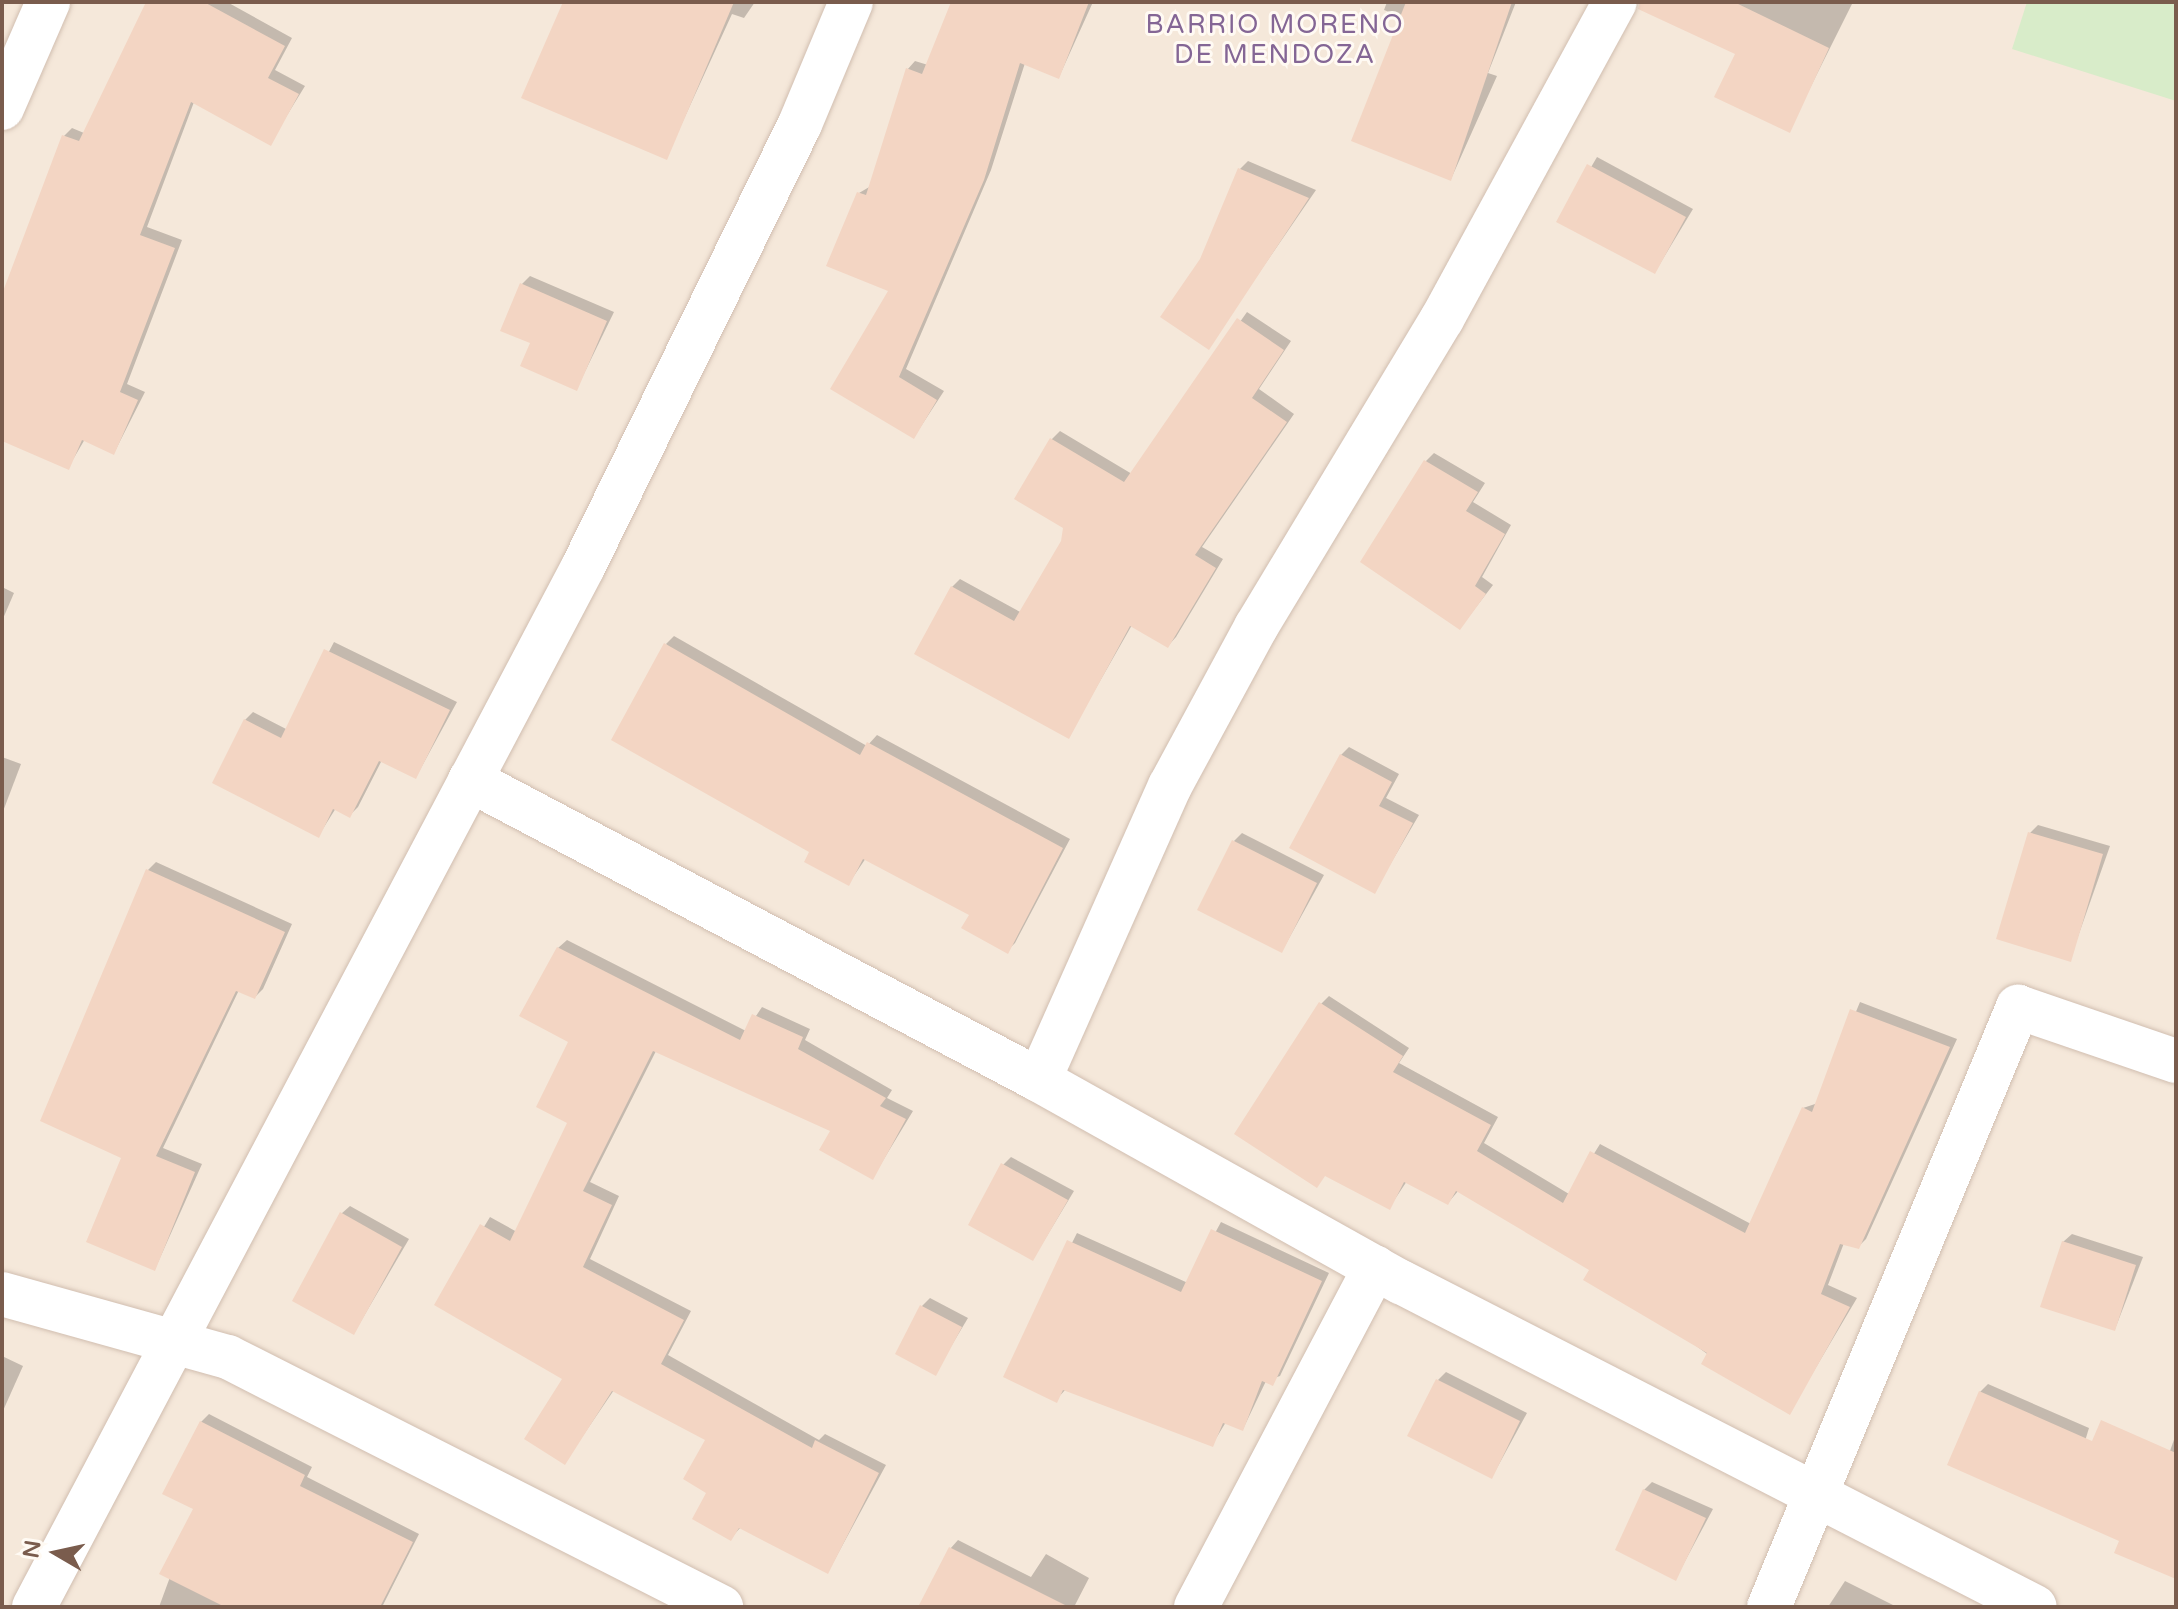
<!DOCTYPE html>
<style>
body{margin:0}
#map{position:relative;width:2178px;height:1609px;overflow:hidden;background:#fdf6ec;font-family:"Varela Round",sans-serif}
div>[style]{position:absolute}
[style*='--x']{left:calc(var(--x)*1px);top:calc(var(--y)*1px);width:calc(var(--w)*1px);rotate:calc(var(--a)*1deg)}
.residential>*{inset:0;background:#f5e8da}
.green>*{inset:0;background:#d8ecc9}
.shadow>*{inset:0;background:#0003}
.building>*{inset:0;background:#f3d5c3}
.roads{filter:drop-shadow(0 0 2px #d1beb0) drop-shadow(0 0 2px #d1beb0)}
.minor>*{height:44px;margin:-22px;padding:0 22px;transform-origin:22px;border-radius:22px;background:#fff}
span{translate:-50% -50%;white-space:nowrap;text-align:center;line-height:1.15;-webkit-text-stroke:6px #fffaf3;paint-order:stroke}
.neighbourhood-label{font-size:26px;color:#846695;letter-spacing:2px}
.frame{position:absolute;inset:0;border:4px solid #7a5c4d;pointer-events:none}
.north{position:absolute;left:16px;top:1513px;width:80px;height:80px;-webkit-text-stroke:6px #fffaf3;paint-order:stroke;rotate:279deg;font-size:22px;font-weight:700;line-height:32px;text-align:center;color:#7a5c4d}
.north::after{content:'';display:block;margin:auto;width:28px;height:36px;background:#7a5c4d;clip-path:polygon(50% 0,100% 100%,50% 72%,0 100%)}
</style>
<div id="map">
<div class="residential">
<i style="clip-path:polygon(2px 2px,2176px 2px,2176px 1607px,2px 1607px)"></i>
</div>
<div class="green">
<i style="clip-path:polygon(2027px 2px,2176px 2px,2176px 101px,2012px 49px)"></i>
</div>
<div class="shadow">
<i style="clip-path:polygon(148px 2px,227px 2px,292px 38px,275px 70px,305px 86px,270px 143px,194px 102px,147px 227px,182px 240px,127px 384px,145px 392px,114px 453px,85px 439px,68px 468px,2px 439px,2px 296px,64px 136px,72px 128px,84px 133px)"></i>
<i style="clip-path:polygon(586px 2px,755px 2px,744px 18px,732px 14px,666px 158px)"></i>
<i style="clip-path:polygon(953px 2px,1093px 2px,1059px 77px,1025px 63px,991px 170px,906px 369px,944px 391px,914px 437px,832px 388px,890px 290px,859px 193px,871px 186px,907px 70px,915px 61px,928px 65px)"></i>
<i style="clip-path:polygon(1387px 2px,1516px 2px,1488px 73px,1497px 76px,1451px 179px,1402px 17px,1384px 10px)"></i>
<i style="clip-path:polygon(1702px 2px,1853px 2px,1789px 130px,1738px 53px)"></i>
<i style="clip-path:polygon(1597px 157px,1693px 209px,1655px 272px,1559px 222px)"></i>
<i style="clip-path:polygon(1248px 161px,1316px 190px,1208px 347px,1240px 169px)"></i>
<i style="clip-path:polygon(530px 276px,614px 312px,577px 388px,532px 342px,522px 284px)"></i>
<i style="clip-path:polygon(1247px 312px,1291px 341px,1259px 389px,1294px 414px,1202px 547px,1223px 559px,1176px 637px,1168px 646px,1132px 625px,1068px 737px,952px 587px,960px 579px,1022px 613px,1063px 542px,1065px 527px,1017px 498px,1052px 439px,1060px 431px,1132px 474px)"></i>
<i style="clip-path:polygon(1434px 453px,1485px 483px,1473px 502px,1511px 525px,1482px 577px,1493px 585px,1460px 628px,1426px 461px)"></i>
<i style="clip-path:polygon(2px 587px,14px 593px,2px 621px)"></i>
<i style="clip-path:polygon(674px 636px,867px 746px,877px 735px,1070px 839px,1015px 943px,1007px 951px,972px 914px,866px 858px,849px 883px,812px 851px,666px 644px)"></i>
<i style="clip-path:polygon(334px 642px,457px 702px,416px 777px,382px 760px,358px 807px,350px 815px,336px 808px,319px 835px,245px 720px,253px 712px,288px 730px)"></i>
<i style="clip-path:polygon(1349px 747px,1399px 774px,1386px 798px,1419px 815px,1374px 892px,1341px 755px)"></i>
<i style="clip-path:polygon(2px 757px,21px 764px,2px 814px)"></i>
<i style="clip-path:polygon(2038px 825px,2110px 846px,2070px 959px,2030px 833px)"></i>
<i style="clip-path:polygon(1242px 833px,1324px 875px,1282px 951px,1234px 841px)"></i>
<i style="clip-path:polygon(156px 862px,292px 924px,263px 989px,255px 997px,239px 990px,163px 1148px,202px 1164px,155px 1269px,123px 1157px,148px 870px)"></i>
<i style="clip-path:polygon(567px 940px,746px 1031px,762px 1007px,810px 1029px,805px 1040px,892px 1090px,887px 1098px,913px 1111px,873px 1177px,832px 1130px,656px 1051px,590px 1182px,619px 1196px,590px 1259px,691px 1311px,668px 1355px,819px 1440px,825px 1434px,886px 1465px,828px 1572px,741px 1527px,731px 1538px,709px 1492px,708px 1439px,614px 1390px,565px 1462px,565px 1379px,437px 1304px,490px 1217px,517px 1232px,570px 1122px,571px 1041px,558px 948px)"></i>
<i style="clip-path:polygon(1329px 996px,1409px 1048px,1399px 1063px,1498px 1117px,1484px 1143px,1569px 1194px,1600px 1144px,1751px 1224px,1803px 1108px,1818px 1103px,1860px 1002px,1957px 1039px,1866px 1239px,1858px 1247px,1844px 1243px,1828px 1285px,1857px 1298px,1789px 1413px,1591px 1270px,1459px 1190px,1448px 1203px,1407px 1181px,1389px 1208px,1326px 1174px,1317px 1185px,1321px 1004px)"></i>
<i style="clip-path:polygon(1011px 1157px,1074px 1191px,1033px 1259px,1003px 1165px)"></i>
<i style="clip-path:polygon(350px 1206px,409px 1239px,354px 1333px,341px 1214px)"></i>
<i style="clip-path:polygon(1221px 1222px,1329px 1273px,1280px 1376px,1266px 1381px,1243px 1429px,1226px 1422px,1212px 1445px,1066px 1389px,1056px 1400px,1005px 1376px,1077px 1233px,1188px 1283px)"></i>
<i style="clip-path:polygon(2072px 1234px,2143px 1257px,2115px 1329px,2063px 1242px)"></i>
<i style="clip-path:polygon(930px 1298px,968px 1318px,935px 1373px,922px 1306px)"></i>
<i style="clip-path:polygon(2px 1356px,23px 1366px,2px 1413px)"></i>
<i style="clip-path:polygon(1446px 1372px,1527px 1413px,1492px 1477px,1438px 1380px)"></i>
<i style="clip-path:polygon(1988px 1384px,2089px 1428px,2066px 1503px,1980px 1392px)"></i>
<i style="clip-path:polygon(209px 1414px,312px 1467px,307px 1477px,419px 1534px,382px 1607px,159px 1607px,195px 1509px,201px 1422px)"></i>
<i style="clip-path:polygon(2176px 1434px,2176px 1577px,2132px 1558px)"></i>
<i style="clip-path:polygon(1652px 1482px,1713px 1509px,1676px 1578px,1644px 1490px)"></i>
<i style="clip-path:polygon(958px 1540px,1031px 1577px,1046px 1554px,1089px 1578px,1074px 1607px,944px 1607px,950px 1549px)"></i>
<i style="clip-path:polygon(1845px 1581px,1897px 1607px,1828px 1607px)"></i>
</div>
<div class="building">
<i style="clip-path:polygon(146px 2px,204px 2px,285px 46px,268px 78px,299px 94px,271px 146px,191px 102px,140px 235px,175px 248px,120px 392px,138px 400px,114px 455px,82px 440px,69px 470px,2px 441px,2px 294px,62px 135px,79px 141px)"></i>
<i style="clip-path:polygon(563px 2px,734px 2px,667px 160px,521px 98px)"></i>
<i style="clip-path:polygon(951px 2px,1089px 2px,1059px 79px,1020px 63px,984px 180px,899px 377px,937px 400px,914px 439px,830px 389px,888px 291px,826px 266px,857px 192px,866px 195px,906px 68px,922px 74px)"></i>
<i style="clip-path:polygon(1406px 2px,1512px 2px,1451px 181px,1351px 141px)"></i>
<i style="clip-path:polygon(1640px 2px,1734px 2px,1829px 48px,1790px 133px,1714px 97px,1735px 54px,1638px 9px)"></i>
<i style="clip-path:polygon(1587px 164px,1686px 217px,1655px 274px,1556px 222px)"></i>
<i style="clip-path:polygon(1238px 168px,1309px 198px,1209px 350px,1160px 317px,1200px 259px)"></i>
<i style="clip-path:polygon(520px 283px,607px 321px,577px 391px,520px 366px,530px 343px,500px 331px)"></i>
<i style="clip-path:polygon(1237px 318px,1284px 350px,1252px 398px,1287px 422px,1195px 555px,1216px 568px,1168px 648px,1130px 626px,1069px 739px,914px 654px,951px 586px,1014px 621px,1061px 541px,1063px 528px,1014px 499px,1050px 438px,1124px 482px)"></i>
<i style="clip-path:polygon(1424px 460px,1478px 492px,1466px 511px,1505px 534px,1475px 586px,1486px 594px,1460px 630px,1360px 562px)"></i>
<i style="clip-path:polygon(664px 643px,860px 755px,867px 742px,1063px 848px,1008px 954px,961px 928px,969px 915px,863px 859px,849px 886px,804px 862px,809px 852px,611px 740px)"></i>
<i style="clip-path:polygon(324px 649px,450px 710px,416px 779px,379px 761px,350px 818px,333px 809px,319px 838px,212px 783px,244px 719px,281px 738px)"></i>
<i style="clip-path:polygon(1340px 754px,1392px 782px,1379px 806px,1413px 823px,1375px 894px,1289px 848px)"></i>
<i style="clip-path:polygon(2028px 832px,2103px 854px,2071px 962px,1996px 939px)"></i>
<i style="clip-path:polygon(1232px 840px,1317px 883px,1282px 953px,1197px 910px)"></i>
<i style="clip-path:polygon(146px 869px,285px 932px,255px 999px,236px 991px,156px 1156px,195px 1172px,155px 1271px,86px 1242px,121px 1158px,40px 1121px)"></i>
<i style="clip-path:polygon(557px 947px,740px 1040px,752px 1014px,803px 1037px,798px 1049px,886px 1098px,880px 1106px,906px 1119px,873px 1180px,819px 1150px,830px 1131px,653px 1051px,583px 1191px,612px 1205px,583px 1267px,684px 1320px,661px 1364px,812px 1448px,815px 1440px,879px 1473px,828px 1574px,739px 1528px,731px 1541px,692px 1519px,706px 1493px,683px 1479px,705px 1440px,612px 1391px,565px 1465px,524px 1439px,562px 1379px,434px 1305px,480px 1224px,510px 1241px,567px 1123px,536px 1107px,568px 1042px,519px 1016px)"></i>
<i style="clip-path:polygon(1319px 1002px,1403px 1056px,1393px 1072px,1491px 1125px,1477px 1151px,1563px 1203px,1590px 1151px,1745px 1233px,1802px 1107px,1812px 1112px,1850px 1009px,1950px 1047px,1859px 1249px,1840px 1244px,1821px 1294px,1850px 1307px,1790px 1415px,1701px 1364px,1707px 1353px,1583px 1280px,1589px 1270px,1456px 1191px,1448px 1205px,1404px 1182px,1390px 1210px,1325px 1176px,1317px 1188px,1234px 1134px)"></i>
<i style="clip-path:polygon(1001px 1163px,1068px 1200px,1033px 1261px,968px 1225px)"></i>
<i style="clip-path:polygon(340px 1212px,402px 1247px,354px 1335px,292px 1301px)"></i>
<i style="clip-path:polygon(1211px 1229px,1322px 1281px,1273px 1386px,1262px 1381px,1243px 1431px,1223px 1423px,1213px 1447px,1063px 1390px,1057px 1403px,1003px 1377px,1067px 1240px,1181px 1292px)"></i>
<i style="clip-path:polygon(2062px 1241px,2136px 1265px,2115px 1331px,2040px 1307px)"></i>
<i style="clip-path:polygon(920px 1305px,962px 1327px,936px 1376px,895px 1354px)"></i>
<i style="clip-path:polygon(1436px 1379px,1520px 1421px,1492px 1479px,1407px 1436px)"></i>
<i style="clip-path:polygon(1979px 1391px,2092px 1441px,2101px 1420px,2176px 1453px,2176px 1579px,2114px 1553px,2119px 1541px,1947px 1465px)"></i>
<i style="clip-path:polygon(200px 1421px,305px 1475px,300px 1486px,413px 1542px,380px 1607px,225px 1607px,159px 1574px,193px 1509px,162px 1494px)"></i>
<i style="clip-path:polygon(1643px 1489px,1706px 1518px,1676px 1581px,1615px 1550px)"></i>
<i style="clip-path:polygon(949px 1547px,1069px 1607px,918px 1607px)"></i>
</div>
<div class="roads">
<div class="minor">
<i style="--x:2;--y:108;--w:116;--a:-66.5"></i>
<i style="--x:470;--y:780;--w:643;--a:27.8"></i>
<i style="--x:1039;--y:1080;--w:415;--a:29.2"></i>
<i style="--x:1401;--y:1282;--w:712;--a:27.14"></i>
<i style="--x:1039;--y:1080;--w:322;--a:-66"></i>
<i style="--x:1170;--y:786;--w:181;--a:-61.6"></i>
<i style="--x:1256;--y:627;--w:360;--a:-58.9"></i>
<i style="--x:1442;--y:319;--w:361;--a:-61.4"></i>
<i style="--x:2;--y:1294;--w:235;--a:15.6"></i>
<i style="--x:228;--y:1357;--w:553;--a:26.89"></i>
<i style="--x:34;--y:1607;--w:1176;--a:-62.17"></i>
<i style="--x:583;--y:567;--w:493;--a:-63.9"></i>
<i style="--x:800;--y:124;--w:132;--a:-67.3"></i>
<i style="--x:1196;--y:1607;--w:384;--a:-62.2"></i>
<i style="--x:1769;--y:1607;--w:650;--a:-67.46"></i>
<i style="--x:2018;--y:1007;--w:167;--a:18.9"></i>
</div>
</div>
<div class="neighbourhood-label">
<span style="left:1275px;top:40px">BARRIO MORENO<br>DE MENDOZA</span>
</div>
<div class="frame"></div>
<div class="north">N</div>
</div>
